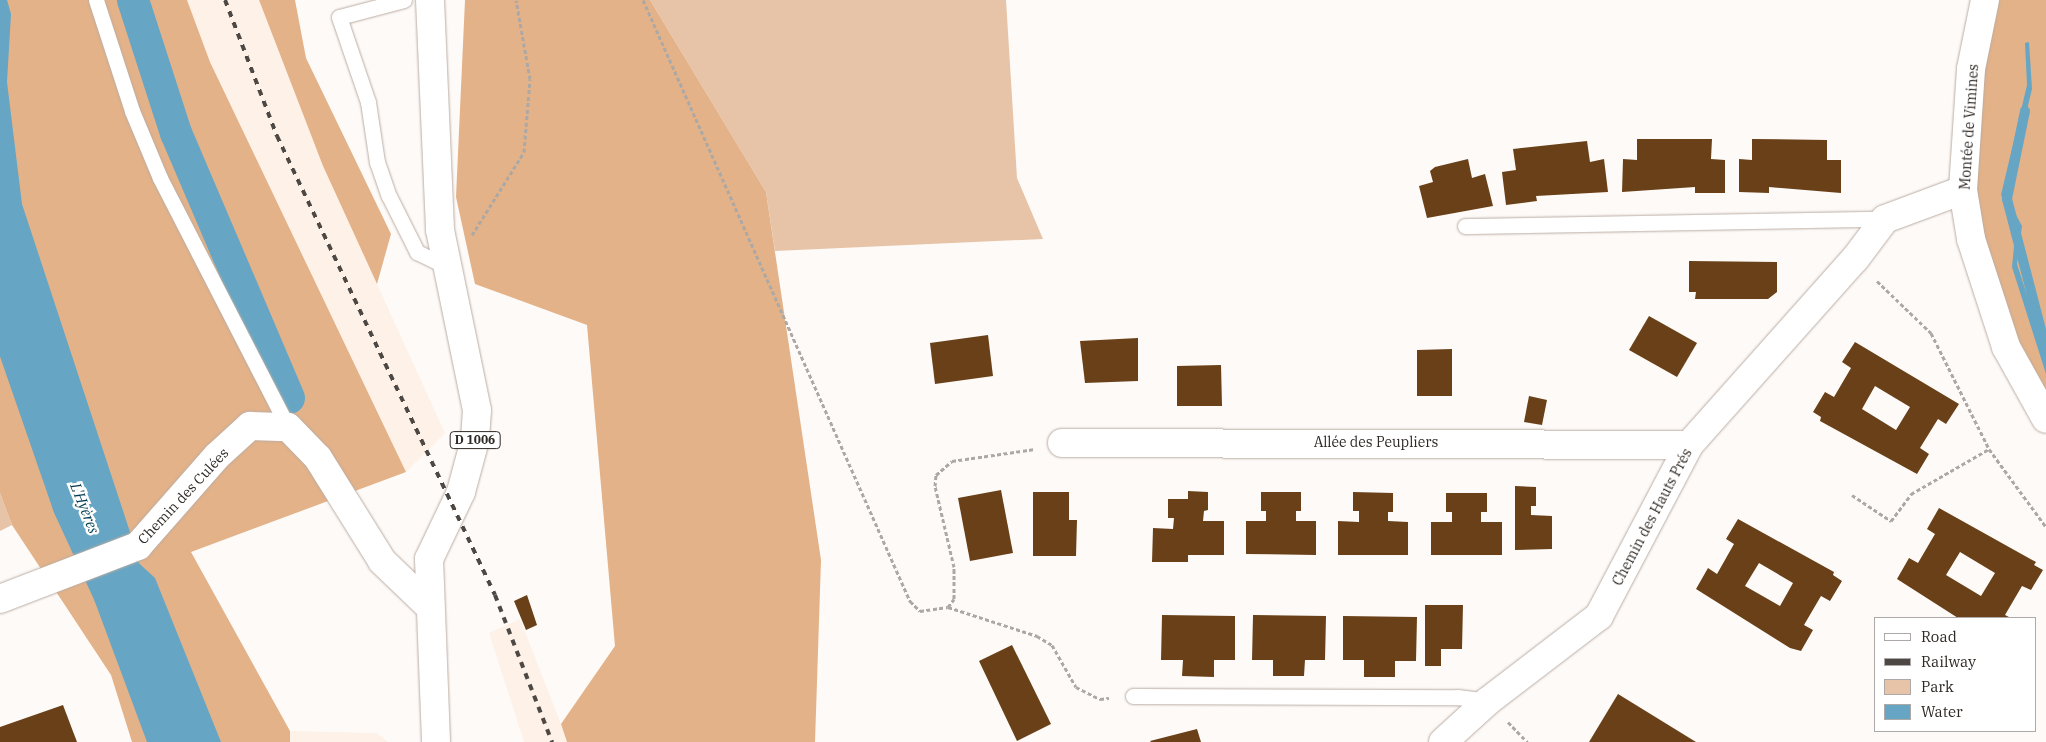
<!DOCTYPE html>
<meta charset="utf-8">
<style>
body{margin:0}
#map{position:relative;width:2046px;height:742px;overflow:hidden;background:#fdfaf8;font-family:"IBM Plex Serif",serif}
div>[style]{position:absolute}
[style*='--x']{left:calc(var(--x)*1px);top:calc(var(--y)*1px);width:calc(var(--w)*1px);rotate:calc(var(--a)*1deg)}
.built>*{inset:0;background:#fef1e7}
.green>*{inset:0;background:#e7c4a8}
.forest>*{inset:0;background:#e3b289}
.water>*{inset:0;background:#66a6c4}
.stream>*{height:10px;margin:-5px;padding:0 5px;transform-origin:5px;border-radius:5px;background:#66a6c4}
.canal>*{height:32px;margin:-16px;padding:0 16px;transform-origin:16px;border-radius:16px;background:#66a6c4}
.river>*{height:56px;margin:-28px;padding:0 28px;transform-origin:28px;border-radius:28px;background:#66a6c4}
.building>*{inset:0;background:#694017}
.path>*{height:3px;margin-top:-1.5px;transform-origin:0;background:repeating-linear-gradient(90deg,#aca8a5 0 4px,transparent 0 6.5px)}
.roads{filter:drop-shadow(0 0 1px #bbada3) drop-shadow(0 0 1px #bbada3)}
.lane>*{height:15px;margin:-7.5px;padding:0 7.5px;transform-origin:7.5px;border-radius:7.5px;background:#fff}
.street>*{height:28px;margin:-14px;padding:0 14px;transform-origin:14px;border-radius:14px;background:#fff}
.secondary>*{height:28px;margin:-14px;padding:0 14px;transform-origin:14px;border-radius:14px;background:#fff}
.primary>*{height:28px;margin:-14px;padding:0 14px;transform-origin:14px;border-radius:14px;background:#fff}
.rail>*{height:4px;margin-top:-2px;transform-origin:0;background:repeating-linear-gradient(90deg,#4d4844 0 6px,transparent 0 12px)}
span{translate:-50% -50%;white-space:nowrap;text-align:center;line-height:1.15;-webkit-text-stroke:5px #fff;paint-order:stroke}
.shield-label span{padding:1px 4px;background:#fff;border:1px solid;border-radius:4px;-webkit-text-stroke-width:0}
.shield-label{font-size:12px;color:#2f2925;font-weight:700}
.street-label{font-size:14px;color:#2f2925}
.water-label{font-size:15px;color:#013c51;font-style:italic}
.legend{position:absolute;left:1874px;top:617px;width:162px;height:115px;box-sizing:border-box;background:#fff;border:1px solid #aca9a8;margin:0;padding:6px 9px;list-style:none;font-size:15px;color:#2f2925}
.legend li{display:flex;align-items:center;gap:10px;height:25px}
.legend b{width:25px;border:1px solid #aca9a8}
</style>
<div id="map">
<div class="built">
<i style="clip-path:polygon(187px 0,259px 0,323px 166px,445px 433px,406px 472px,210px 62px)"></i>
<i style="clip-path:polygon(520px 619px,561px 724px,567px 742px,524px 742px,489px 633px)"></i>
<i style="clip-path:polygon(290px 731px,377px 733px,388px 742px,290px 742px)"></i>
</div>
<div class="green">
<i style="clip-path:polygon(650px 0,1006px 0,1017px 178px,1043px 239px,775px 251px,766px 192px)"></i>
<i style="clip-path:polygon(0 493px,12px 525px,0 531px)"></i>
</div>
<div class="forest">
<i style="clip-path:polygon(0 0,187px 0,210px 62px,406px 472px,191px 552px,290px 731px,290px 742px,132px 742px,111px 675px,12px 525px,0 493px)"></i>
<i style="clip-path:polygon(259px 0,295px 0,306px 58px,391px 234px,377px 284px,323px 166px)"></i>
<i style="clip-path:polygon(465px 0,650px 0,766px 192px,821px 560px,815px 742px,567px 742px,561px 724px,615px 646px,587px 325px,475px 284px,456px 197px)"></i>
<i style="clip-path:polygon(1987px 0,2046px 0,2046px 412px,1994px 298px,1971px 164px)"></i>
</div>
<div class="water">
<i style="clip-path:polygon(0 0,7px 0,11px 14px,7px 82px,22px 204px,131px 535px,131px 556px,155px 578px,221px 742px,177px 742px,120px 589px,80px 502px,0 271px)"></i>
<i style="clip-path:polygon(2029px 42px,2032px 89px,2006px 196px,2022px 226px,2017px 264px,2046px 354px,2046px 374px,2012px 267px,2016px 226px,2001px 195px,2027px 85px,2025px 43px)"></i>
</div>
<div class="stream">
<i style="--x:2025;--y:111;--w:90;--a:101.6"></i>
<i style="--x:2007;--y:199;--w:155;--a:75.4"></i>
</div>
<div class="canal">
<i style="--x:133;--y:0;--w:140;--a:72.1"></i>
<i style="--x:176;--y:133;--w:288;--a:66.9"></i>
</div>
<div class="river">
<i style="--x:0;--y:271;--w:244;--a:70.9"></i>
<i style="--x:80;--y:502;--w:96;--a:65.3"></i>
<i style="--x:120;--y:589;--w:163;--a:69.6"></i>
</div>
<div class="building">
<i style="clip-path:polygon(1637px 139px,1712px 139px,1711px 159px,1725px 160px,1725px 193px,1695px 193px,1695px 187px,1622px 192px,1623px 159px,1637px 160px)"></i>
<i style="clip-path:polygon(1752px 139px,1827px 140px,1827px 160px,1841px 160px,1841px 193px,1769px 187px,1769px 193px,1739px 192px,1739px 159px,1752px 160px)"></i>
<i style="clip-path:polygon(1587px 141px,1590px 162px,1604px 159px,1608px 192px,1536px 196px,1537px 201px,1506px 205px,1502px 172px,1516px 170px,1513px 149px)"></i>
<i style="clip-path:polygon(1468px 159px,1472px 178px,1485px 174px,1493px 206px,1427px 218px,1419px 186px,1433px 182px,1430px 171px,1435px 167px)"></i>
<i style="clip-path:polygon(1689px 261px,1777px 262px,1777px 292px,1768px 299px,1695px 299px,1696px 292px,1689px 292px)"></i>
<i style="clip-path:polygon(1649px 316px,1697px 343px,1677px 377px,1629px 350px)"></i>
<i style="clip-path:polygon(988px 335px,993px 376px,935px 384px,930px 343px)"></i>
<i style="clip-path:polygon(1138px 338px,1138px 381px,1085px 383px,1080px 341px)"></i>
<i style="clip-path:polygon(evenodd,1855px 342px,1959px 404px,1946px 424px,1938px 419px,1920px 448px,1929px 454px,1917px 474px,1820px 421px,1821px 417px,1813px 412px,1825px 392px,1834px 397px,1851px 368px,1842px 362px,1855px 342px,1875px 386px,1910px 407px,1896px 430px,1862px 409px,1875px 386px)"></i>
<i style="clip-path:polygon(1452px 349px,1452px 396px,1417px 396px,1417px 350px)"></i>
<i style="clip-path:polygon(1221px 365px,1222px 406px,1177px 406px,1177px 366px)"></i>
<i style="clip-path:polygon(1529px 396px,1547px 400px,1542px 425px,1524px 422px)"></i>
<i style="clip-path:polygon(1515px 486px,1536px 487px,1536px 506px,1531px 506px,1531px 515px,1552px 516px,1552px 549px,1515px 550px)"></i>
<i style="clip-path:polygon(1001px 490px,1013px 553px,970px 561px,958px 498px)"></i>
<i style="clip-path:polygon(1188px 491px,1208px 492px,1208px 510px,1204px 511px,1203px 521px,1224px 521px,1224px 555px,1188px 555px,1188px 562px,1152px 562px,1153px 528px,1173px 529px,1174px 518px,1168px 518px,1168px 499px,1188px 499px)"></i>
<i style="clip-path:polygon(1033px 492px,1069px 492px,1069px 520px,1077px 520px,1076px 556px,1033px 556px)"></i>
<i style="clip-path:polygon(1261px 492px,1301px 492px,1301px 511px,1296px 511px,1296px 521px,1316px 521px,1316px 555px,1246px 554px,1246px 521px,1266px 521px,1266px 511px,1261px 511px)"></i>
<i style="clip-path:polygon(1353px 492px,1393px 493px,1393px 512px,1388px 512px,1388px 521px,1408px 522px,1408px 555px,1338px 555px,1338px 521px,1359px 522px,1359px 511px,1353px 511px)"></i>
<i style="clip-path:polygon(1446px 493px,1487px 493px,1487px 512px,1481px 512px,1481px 522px,1502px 522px,1502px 555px,1431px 555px,1431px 522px,1452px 522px,1452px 512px,1446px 512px)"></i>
<i style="clip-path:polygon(evenodd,1939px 508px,2036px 562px,2034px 565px,2043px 570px,2031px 590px,2022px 586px,2005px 615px,2011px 618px,1958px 618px,1897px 579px,1909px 558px,1918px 563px,1935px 534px,1927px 529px,1939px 508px,1960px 552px,1995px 573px,1981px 596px,1946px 575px,1960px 552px)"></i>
<i style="clip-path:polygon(evenodd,1738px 519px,1834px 572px,1833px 575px,1842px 581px,1830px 601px,1821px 596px,1804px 625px,1813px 630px,1801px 651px,1790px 648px,1696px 589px,1708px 568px,1717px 574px,1734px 544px,1726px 539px,1738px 519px,1759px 563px,1793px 583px,1780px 606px,1745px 586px,1759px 563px)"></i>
<i style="clip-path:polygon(527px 595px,537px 625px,526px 630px,514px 601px)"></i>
<i style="clip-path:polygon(1425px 605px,1463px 605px,1462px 649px,1441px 649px,1441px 666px,1425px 666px)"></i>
<i style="clip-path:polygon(1162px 615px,1235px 616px,1235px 660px,1214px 660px,1214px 677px,1182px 676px,1183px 660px,1161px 660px)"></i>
<i style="clip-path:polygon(1253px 615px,1326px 616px,1325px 660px,1305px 660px,1304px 676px,1273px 676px,1273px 660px,1252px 660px)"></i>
<i style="clip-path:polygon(1343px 616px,1417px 617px,1416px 661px,1395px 661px,1395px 677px,1364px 677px,1364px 660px,1343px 660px)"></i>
<i style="clip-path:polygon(1012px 645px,1051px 724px,1017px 741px,979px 661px)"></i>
<i style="clip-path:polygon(1618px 694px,1696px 742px,1589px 742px)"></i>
<i style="clip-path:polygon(63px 705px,77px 742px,0 742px,0 727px)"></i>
<i style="clip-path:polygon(1197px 729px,1201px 742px,1151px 742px,1150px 741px)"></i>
</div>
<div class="path">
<i style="--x:643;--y:0;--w:658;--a:66.05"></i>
<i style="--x:910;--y:601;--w:14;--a:45"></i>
<i style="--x:920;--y:611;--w:28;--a:-8"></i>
<i style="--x:948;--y:607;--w:94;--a:18"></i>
<i style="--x:1037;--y:636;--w:17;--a:31"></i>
<i style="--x:1052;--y:645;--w:48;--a:60.3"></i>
<i style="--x:1076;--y:687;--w:27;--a:27"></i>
<i style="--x:1100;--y:699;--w:9;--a:-6"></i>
<i style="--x:472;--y:235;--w:98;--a:-57.9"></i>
<i style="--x:524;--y:152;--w:73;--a:-85.3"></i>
<i style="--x:530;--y:79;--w:80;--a:-100"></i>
<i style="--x:1877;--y:281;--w:75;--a:43.9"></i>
<i style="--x:1931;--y:333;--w:130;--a:63.4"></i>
<i style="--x:1989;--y:449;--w:97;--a:53.8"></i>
<i style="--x:1852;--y:495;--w:47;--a:33.7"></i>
<i style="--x:1891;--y:521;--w:34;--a:-53"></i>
<i style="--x:1911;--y:494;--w:90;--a:-30"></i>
<i style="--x:948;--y:607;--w:10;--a:-53"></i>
<i style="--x:954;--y:599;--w:32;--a:-90"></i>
<i style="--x:954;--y:567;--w:83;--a:-103.2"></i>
<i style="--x:935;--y:486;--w:11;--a:-85"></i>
<i style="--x:936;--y:475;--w:21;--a:-41"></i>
<i style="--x:952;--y:461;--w:84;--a:-8.2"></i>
<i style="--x:1508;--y:722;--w:28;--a:46"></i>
</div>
<div class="roads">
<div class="lane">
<i style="--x:96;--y:0;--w:117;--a:72"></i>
<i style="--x:132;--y:111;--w:73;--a:67.3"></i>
<i style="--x:160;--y:178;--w:280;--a:62.8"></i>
<i style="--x:404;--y:0;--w:67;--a:165.3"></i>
<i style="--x:339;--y:17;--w:90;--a:71.2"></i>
<i style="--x:368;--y:102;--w:61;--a:81.5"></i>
<i style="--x:377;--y:162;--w:36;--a:71"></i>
<i style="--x:389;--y:196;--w:63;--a:63.4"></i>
<i style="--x:417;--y:252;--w:34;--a:26"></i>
<i style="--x:1465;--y:226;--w:420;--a:-1"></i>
<i style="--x:1133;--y:696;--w:324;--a:0.2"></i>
<i style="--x:1457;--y:697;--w:31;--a:7"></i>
</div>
<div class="street">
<i style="--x:1062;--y:443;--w:627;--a:0.18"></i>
<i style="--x:0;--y:599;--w:148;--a:-21"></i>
<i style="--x:138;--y:546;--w:120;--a:-48.7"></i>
<i style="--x:217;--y:456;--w:45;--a:-42.3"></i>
<i style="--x:250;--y:426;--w:38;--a:2"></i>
<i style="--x:288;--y:427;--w:43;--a:45.9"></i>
<i style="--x:318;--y:458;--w:121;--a:58.1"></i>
<i style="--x:382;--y:561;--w:66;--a:43.8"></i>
<i style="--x:1443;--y:742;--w:61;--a:-42.3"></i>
<i style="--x:1488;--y:701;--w:140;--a:-37.4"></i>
<i style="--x:1599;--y:616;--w:193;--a:-62.2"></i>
<i style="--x:1689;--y:445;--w:249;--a:-48.3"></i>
<i style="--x:1855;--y:259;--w:50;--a:-53.1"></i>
<i style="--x:1885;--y:219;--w:83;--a:-20.4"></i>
</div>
<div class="secondary">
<i style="--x:1985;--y:0;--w:70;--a:101.5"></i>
<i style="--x:1971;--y:69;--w:121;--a:93.8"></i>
<i style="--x:1963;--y:190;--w:50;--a:80.7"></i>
<i style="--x:1971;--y:239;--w:114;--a:72"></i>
<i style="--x:2006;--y:347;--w:82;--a:60.9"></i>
</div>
<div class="primary">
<i style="--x:430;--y:0;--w:230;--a:87.5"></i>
<i style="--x:440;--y:230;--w:184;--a:78.4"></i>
<i style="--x:477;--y:410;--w:30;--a:94"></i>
<i style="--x:475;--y:440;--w:54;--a:105.1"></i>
<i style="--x:461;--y:492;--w:74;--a:115.5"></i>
<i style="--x:429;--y:559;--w:183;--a:87.8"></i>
</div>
</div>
<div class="rail">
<i style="--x:225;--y:0;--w:146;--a:69.1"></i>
<i style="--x:277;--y:136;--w:508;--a:64.59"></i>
<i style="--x:495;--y:595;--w:158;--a:68.8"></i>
</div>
<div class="shield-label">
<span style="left:475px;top:440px">D 1006</span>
</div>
<div class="street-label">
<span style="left:1969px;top:127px;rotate:-86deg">Montée de Vimines</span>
<span style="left:1376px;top:442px">Allée des Peupliers</span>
<span style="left:183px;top:496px;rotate:-47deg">Chemin des Culées</span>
<span style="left:1652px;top:517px;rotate:-62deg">Chemin des Hauts Prés</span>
</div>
<div class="water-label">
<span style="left:85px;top:508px;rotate:68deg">L'Hyères</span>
</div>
<ul class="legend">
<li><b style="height:6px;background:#fff"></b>Road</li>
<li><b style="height:6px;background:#4d4844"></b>Railway</li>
<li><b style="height:14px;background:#e7c4a8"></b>Park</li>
<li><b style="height:14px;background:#66a6c4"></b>Water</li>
</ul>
</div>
